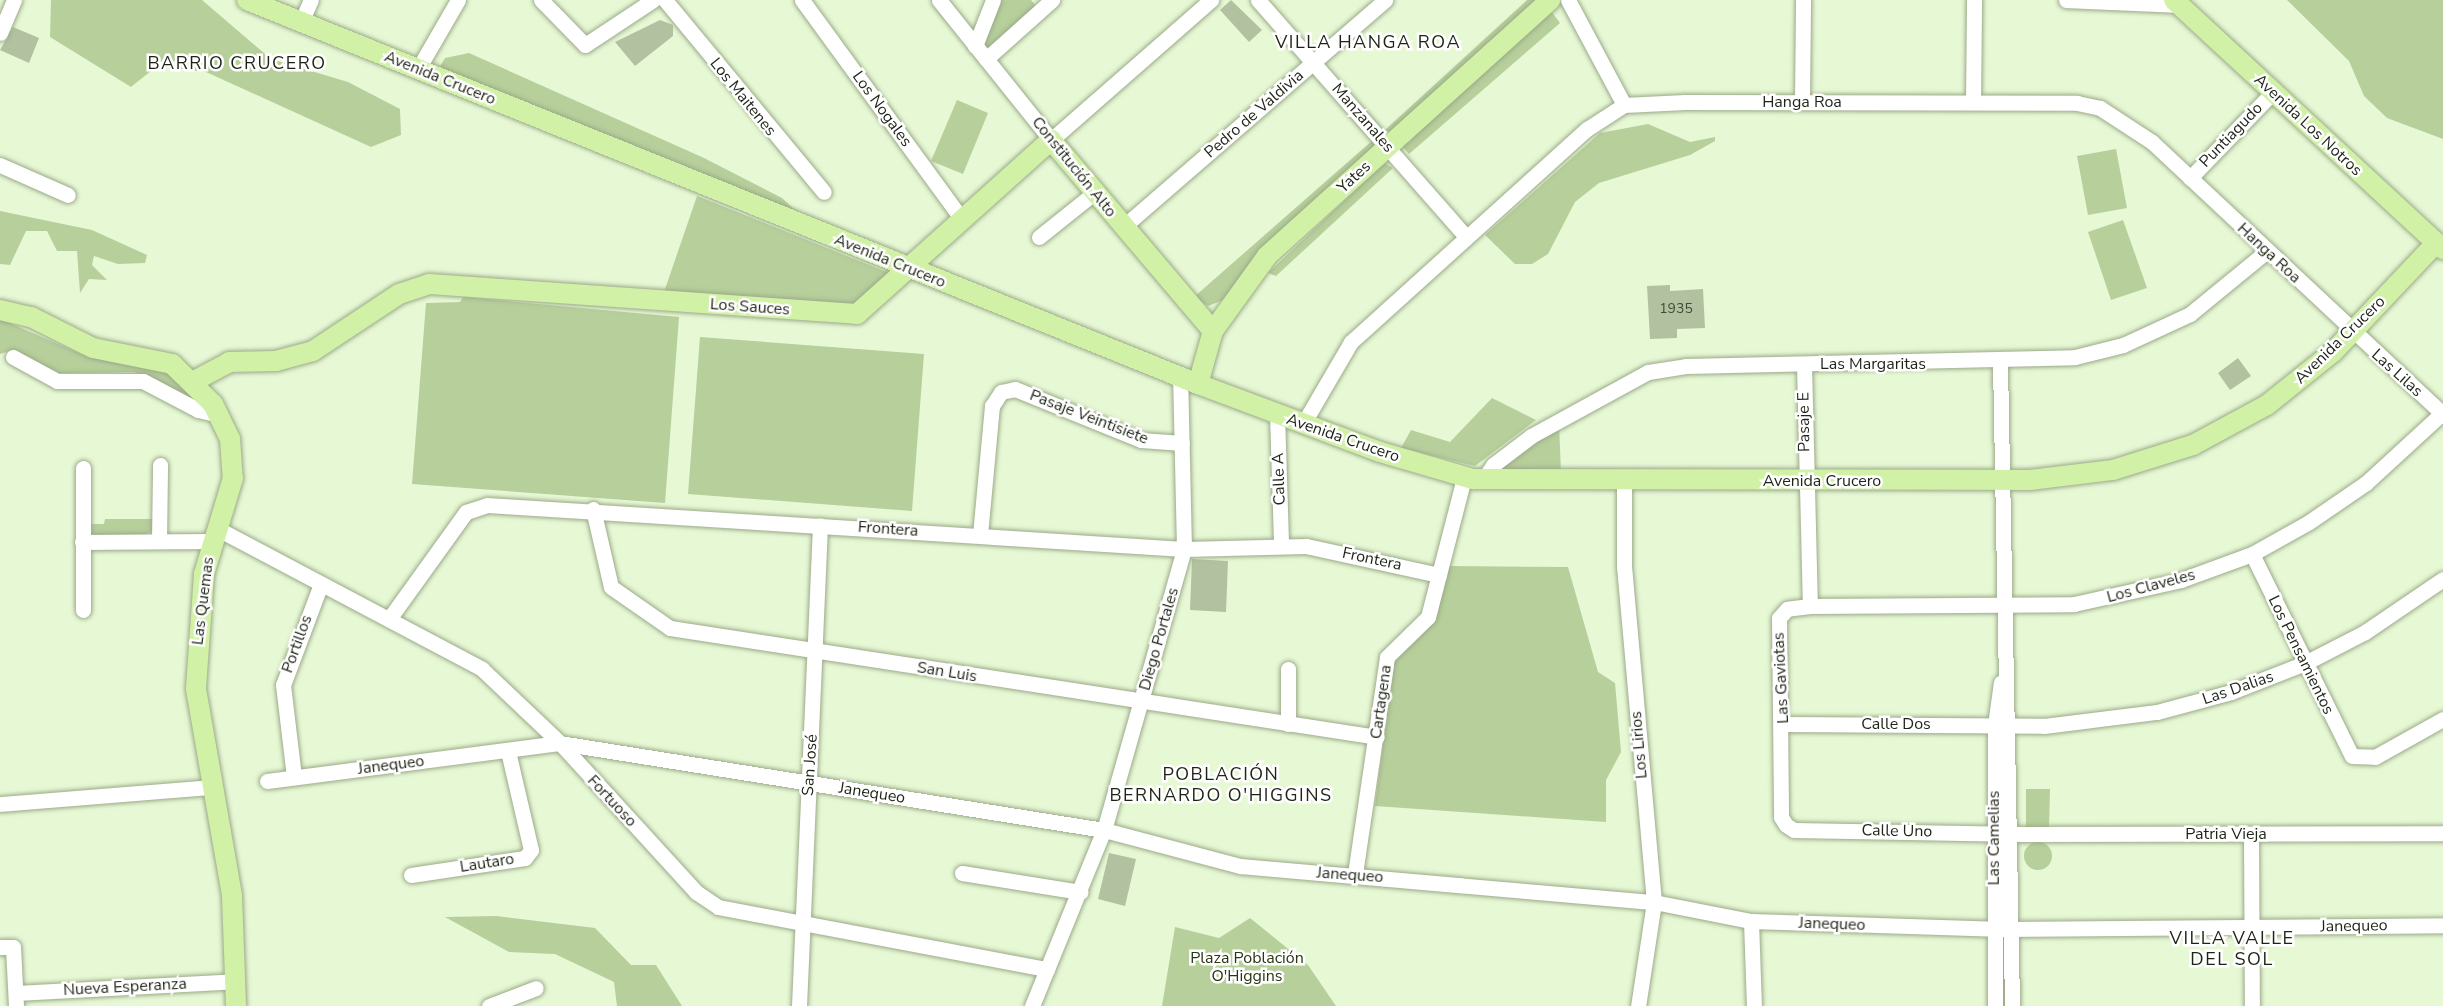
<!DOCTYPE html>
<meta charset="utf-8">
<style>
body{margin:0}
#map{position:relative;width:2443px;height:1006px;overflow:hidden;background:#e7f8d5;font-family:"Nunito Sans",sans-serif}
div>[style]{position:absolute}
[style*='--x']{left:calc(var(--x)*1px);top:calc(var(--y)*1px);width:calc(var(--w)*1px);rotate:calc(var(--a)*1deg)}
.green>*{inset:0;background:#b7cf9b}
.round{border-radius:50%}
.building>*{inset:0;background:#b2c2a0}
.roads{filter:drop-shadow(0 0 2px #9baa89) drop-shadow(0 0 2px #9baa89)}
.minor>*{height:15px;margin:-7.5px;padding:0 7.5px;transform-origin:7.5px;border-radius:7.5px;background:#fff}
.major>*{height:20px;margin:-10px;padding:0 10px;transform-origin:10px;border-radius:10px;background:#d1f1a6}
span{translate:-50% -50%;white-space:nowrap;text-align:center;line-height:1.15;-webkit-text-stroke:5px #fff;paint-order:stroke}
.number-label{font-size:14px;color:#424b38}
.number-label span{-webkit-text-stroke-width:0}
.street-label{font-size:16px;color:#1d2316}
.park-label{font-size:16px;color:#283614}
.neighbourhood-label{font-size:18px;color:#1d2316;letter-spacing:1.5px}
</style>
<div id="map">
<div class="green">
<i style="clip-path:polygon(51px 0,202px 0,271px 59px,348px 82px,400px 109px,401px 135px,371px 147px,206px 72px,157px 66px,131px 87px,50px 37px)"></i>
<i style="clip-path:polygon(997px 0,1031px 0,1036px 6px,989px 51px,981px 41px)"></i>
<i style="clip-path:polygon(1527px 0,1541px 0,1390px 132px,1385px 130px)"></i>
<i style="clip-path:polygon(2287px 0,2443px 0,2443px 139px,2387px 118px,2364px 96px,2349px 61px)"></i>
<i style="clip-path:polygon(1551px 11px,1560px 23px,1409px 154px,1402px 146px)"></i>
<i style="clip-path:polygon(469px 53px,704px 158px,782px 198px,812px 226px,436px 73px,445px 58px)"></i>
<i style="clip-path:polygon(957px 100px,988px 113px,963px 174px,931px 161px)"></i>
<i style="clip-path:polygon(1648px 124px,1690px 142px,1715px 137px,1715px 141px,1690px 155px,1599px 183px,1575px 202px,1548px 254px,1532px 264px,1515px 264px,1485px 235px,1600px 133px)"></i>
<i style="clip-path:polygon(1373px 140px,1375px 145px,1241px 276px,1223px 300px,1208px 306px,1194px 297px)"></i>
<i style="clip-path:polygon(2116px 149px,2127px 208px,2088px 215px,2077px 156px)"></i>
<i style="clip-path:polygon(1384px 163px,1393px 168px,1276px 276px,1268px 273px)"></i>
<i style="clip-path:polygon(697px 196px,889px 273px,856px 305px,664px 292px)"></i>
<i style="clip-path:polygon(0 211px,92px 230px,147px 255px,145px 263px,118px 264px,94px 256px,92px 265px,107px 280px,89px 279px,80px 293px,77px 251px,57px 251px,47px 231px,26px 231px,10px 265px,0 264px)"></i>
<i style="clip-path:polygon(2123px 220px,2147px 288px,2111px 300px,2088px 232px)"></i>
<i style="clip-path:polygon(463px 297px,679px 317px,665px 503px,412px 484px,426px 303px,460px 302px)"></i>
<i style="clip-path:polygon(0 319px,86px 356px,167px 371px,203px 403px,134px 372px,59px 373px,13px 350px,0 354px)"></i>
<i style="clip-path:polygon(700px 337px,924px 354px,912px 511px,688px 494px)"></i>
<i style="clip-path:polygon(1492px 398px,1536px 420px,1475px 466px,1401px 448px,1411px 430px,1450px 442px)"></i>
<i style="clip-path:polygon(1559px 423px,1561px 473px,1491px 470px)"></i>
<i style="clip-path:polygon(105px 519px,153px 519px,153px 530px,145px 535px,90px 535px,88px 524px,104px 524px)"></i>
<i style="clip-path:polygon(1448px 566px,1568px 567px,1598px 672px,1615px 683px,1621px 752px,1606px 780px,1606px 822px,1375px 806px,1394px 660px,1421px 634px)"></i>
<i style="clip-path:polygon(2026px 789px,2050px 789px,2049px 829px,2026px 828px)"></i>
<i class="round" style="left:2024px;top:842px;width:28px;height:28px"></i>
<i style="clip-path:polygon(496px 916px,595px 928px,631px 965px,656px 965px,682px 1006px,617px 1006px,614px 982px,555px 954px,509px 952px,445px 917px)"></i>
<i style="clip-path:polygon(1250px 918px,1308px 965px,1336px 1006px,1162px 1006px,1175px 927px,1219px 938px)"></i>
</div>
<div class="building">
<i style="clip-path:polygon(1231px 0,1262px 30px,1249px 42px,1220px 10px)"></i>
<i style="clip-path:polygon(660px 20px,673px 25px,673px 36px,635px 66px,615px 42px)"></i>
<i style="clip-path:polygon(13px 27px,39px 38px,29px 63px,0 50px)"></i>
<i style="clip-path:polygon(1670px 285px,1670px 291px,1703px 289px,1705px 328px,1677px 329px,1677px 338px,1650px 339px,1647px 286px)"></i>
<i style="clip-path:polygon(2238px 358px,2251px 376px,2230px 390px,2218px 373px)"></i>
<i style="clip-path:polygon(1192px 559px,1228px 561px,1226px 612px,1190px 610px)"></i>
<i style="clip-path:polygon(1109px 853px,1136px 859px,1125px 906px,1098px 899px)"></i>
</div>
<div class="roads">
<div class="minor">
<i style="--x:541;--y:0;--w:63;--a:45.6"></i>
<i style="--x:585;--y:45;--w:82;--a:-33.5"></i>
<i style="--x:665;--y:0;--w:249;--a:50.4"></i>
<i style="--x:802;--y:0;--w:270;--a:53.9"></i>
<i style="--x:939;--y:0;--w:179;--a:51.3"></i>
<i style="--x:1051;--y:140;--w:213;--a:-41.2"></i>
<i style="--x:1258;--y:0;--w:315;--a:48.7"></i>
<i style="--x:1568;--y:0;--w:119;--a:61.9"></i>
<i style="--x:2066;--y:0;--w:113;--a:2.5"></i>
<i style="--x:301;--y:22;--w:24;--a:-66"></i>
<i style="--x:0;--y:33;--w:36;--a:-67"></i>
<i style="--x:975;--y:46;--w:49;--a:-68.6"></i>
<i style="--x:986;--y:59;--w:89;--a:-41.8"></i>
<i style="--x:418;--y:69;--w:80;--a:-59.9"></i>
<i style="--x:1802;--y:101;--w:101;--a:-89.4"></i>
<i style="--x:1973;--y:102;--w:102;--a:-89.4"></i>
<i style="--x:0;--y:165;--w:74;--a:23.8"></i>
<i style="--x:2190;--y:178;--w:120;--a:-46"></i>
<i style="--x:1123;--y:227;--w:347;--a:-40.9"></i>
<i style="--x:1039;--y:237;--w:70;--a:-38.7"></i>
<i style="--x:13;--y:357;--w:50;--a:28.6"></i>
<i style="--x:57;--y:381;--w:86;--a:0"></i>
<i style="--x:143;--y:381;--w:62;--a:27.8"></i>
<i style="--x:198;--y:410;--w:23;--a:13"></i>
<i style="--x:2000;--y:362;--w:644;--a:88.93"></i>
<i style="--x:1804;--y:364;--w:242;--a:88.6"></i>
<i style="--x:1810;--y:606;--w:23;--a:173"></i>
<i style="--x:1787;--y:609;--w:12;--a:132"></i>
<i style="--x:1779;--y:618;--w:199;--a:89.4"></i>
<i style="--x:1781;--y:817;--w:9;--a:58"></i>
<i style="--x:1786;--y:825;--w:9;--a:32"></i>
<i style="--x:1794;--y:830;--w:227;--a:1"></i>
<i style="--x:2021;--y:834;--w:422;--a:-0.1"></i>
<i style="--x:1277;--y:414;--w:130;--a:88.2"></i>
<i style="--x:1303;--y:424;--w:95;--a:-59.7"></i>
<i style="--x:1351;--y:342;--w:318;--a:-42.1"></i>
<i style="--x:1587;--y:129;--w:44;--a:-33"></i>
<i style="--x:1624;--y:105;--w:61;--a:-2.8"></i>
<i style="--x:1685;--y:102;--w:392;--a:0.1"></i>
<i style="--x:2077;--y:103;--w:24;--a:12"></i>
<i style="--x:2100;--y:108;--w:62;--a:33.2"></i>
<i style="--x:2152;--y:142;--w:398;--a:43.1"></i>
<i style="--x:83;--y:468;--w:142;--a:90"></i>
<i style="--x:1483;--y:480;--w:18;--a:-56"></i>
<i style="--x:1493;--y:465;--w:48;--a:-37.3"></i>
<i style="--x:1531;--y:436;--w:133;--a:-28.7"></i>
<i style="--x:1648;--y:372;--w:38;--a:-9"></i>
<i style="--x:1686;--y:366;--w:389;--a:-1.3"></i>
<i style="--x:2075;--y:357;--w:49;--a:-14"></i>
<i style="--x:2123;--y:345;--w:74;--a:-24.8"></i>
<i style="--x:2190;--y:314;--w:99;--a:-39.3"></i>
<i style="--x:1624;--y:483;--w:83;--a:90"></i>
<i style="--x:1624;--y:566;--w:337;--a:84.9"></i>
<i style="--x:1654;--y:902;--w:105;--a:98.7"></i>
<i style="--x:593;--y:509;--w:80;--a:77"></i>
<i style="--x:611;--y:587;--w:72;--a:34.8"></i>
<i style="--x:670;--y:628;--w:715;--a:8.76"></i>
<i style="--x:218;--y:529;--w:299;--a:27.9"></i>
<i style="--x:482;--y:669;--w:108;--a:43.5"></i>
<i style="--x:560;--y:743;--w:202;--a:47.6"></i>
<i style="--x:696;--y:892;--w:27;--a:34"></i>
<i style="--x:718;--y:907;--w:335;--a:10.7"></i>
<i style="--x:980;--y:535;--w:130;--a:-84.7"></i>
<i style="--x:992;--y:406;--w:17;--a:-57"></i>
<i style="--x:1001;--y:392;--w:14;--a:-12"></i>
<i style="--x:1015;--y:389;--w:136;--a:22"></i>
<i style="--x:1141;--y:440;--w:41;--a:4.2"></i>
<i style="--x:159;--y:541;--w:76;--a:-89.2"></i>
<i style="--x:82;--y:542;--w:130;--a:-0.4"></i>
<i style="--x:2252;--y:554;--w:225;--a:63.7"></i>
<i style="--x:2352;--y:756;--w:23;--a:2"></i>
<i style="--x:2375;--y:757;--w:78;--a:-29.2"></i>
<i style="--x:1810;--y:606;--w:264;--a:-0.4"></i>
<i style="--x:2074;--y:604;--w:110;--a:-12.6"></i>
<i style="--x:2181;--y:580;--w:76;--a:-20.1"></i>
<i style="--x:2252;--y:554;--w:65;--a:-29.3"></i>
<i style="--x:2309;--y:522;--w:69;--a:-34.4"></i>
<i style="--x:2366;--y:483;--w:103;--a:-42.6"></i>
<i style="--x:389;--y:619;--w:132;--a:-54.3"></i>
<i style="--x:466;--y:512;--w:22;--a:-18"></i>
<i style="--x:487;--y:505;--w:698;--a:3.61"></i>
<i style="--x:1184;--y:549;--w:122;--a:-1.4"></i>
<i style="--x:1306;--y:546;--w:136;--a:12.3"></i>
<i style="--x:1288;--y:724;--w:55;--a:-90"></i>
<i style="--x:1784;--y:724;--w:260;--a:0.4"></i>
<i style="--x:2044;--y:726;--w:114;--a:-7.1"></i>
<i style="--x:2157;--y:712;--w:77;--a:-15.1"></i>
<i style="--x:2231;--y:692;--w:79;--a:-21.4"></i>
<i style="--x:2305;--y:663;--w:68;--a:-27.3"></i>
<i style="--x:2365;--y:632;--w:94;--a:-34.2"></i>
<i style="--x:294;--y:777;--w:93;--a:-96.8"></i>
<i style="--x:283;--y:685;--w:108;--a:-69.4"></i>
<i style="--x:267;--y:781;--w:295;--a:-7.4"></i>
<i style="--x:560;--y:743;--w:551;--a:9.09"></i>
<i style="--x:1104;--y:830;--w:141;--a:14.8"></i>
<i style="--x:1240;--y:866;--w:416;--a:5"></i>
<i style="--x:1654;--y:902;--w:99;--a:11.1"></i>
<i style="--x:1751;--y:921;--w:260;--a:1.8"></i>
<i style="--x:2011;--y:929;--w:432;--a:-0.5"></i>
<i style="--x:0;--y:804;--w:212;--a:-4.6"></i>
<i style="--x:2251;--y:834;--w:172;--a:89.7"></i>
<i style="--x:962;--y:873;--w:120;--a:9.1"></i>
<i style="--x:1355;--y:874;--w:219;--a:-81.6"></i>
<i style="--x:1387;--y:657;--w:57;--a:-44.3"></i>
<i style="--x:1428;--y:617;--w:144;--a:-75.5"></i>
<i style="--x:411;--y:875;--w:115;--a:-8.5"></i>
<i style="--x:525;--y:858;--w:10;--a:-53"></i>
<i style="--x:531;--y:850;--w:102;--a:-103.1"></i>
<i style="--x:1751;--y:921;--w:85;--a:88"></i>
<i style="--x:0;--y:947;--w:13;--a:0"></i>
<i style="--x:13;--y:947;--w:59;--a:87.1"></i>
<i style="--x:16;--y:993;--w:219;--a:-3.1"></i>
<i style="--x:489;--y:1006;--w:50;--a:-21"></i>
<i style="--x:799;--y:1006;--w:481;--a:-87.5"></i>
<i style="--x:1032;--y:1006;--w:190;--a:-67.8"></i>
<i style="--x:1104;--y:830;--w:292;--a:-74.1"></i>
<i style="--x:1184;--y:549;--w:173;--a:-91.3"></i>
<i style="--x:1995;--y:1006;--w:281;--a:-90"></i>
<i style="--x:1995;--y:725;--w:43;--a:-82.1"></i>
</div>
<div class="major">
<i style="--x:247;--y:0;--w:1026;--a:21.99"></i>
<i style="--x:1198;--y:384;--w:194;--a:20.5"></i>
<i style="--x:1380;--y:452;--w:97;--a:16.2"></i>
<i style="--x:1473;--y:479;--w:557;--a:0.1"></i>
<i style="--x:2030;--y:480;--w:84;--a:-6.9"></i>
<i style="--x:2113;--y:470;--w:84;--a:-17.4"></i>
<i style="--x:2193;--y:445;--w:84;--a:-28.4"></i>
<i style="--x:2267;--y:405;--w:85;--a:-38.8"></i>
<i style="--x:2333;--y:352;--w:150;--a:-46.6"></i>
<i style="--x:2174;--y:0;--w:367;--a:42.8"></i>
<i style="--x:0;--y:310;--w:32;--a:13"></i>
<i style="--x:31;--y:317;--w:69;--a:26.6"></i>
<i style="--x:93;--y:348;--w:81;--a:11.4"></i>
<i style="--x:172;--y:364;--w:57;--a:44.3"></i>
<i style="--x:213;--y:404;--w:39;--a:64"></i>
<i style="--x:230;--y:439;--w:39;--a:86"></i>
<i style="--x:233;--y:478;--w:100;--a:106.8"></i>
<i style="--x:204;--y:574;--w:115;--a:94"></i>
<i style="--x:196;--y:689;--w:210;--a:80.1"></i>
<i style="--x:232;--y:896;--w:110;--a:87.9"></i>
<i style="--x:194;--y:381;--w:40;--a:-28"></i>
<i style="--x:229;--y:362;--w:47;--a:-1.2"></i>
<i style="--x:276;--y:361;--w:38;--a:-15"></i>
<i style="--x:313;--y:351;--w:103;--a:-33.5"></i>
<i style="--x:399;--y:294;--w:32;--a:-18"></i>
<i style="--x:429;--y:284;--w:429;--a:4"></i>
<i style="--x:857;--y:314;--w:261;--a:-41.9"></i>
<i style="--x:1051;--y:140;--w:250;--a:49.7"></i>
<i style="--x:1198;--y:384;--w:55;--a:-74.2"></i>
<i style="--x:1213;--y:331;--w:92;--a:-54.2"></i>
<i style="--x:1267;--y:256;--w:382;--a:-42.1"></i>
</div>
</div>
<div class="number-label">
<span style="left:1676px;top:309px">1935</span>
</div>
<div class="street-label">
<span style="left:440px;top:78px;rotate:22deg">Avenida Crucero</span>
<span style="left:743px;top:97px;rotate:51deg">Los Maitenes</span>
<span style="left:1802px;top:102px">Hanga Roa</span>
<span style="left:882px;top:109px;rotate:54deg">Los Nogales</span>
<span style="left:1254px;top:114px;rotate:-41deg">Pedro de Valdivia</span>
<span style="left:1363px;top:118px;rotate:49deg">Manzanales</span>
<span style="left:2308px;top:125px;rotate:43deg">Avenida Los Notros</span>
<span style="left:2231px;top:135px;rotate:-46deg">Puntiagudo</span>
<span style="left:1074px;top:167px;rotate:51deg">Constitución Alto</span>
<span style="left:1354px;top:177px;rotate:-43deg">Yates</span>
<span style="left:2269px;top:253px;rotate:43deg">Hanga Roa</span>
<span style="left:890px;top:261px;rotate:22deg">Avenida Crucero</span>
<span style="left:750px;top:307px;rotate:4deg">Los Sauces</span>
<span style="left:2340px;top:340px;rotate:-44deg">Avenida Crucero</span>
<span style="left:1873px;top:364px">Las Margaritas</span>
<span style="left:2397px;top:373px;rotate:42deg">Las Lilas</span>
<span style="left:1089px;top:417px;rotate:21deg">Pasaje Veintisiete</span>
<span style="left:1804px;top:422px;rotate:-91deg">Pasaje E</span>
<span style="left:1343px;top:438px;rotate:19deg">Avenida Crucero</span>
<span style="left:1279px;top:479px;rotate:-92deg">Calle A</span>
<span style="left:1822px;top:481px">Avenida Crucero</span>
<span style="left:888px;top:529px;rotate:4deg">Frontera</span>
<span style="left:1372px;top:559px;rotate:12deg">Frontera</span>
<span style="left:2151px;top:586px;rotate:-15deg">Los Claveles</span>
<span style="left:203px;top:601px;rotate:-83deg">Las Quemas</span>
<span style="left:1159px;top:639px;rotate:-74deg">Diego Portales</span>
<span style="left:297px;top:644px;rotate:-70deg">Portillos</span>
<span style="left:2301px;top:655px;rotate:64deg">Los Pensamientos</span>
<span style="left:947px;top:672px;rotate:9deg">San Luis</span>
<span style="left:1781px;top:678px;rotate:-93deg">Las Gaviotas</span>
<span style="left:2238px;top:688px;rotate:-19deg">Las Dalias</span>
<span style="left:1381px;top:702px;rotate:-82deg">Cartagena</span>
<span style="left:1896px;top:724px">Calle Dos</span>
<span style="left:1639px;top:745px;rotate:-95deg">Los Lirios</span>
<span style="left:391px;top:765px;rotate:-7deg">Janequeo</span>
<span style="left:810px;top:765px;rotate:-86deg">San José</span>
<span style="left:872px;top:793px;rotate:9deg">Janequeo</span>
<span style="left:612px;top:801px;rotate:47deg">Fortuoso</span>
<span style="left:1897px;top:831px;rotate:1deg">Calle Uno</span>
<span style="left:2226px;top:834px">Patria Vieja</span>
<span style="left:1994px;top:838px;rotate:-90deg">Las Camelias</span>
<span style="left:487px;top:863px;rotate:-9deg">Lautaro</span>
<span style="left:1350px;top:875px;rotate:4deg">Janequeo</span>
<span style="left:1832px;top:924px;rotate:2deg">Janequeo</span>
<span style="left:2354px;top:926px;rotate:-1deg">Janequeo</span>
<span style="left:125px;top:987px;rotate:-3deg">Nueva Esperanza</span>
</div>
<div class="park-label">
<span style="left:1247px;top:967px">Plaza Población<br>O'Higgins</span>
</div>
<div class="neighbourhood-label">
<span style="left:1368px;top:42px">VILLA HANGA ROA</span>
<span style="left:237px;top:63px">BARRIO CRUCERO</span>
<span style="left:1221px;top:785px">POBLACIÓN<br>BERNARDO O'HIGGINS</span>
<span style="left:2232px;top:949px">VILLA VALLE<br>DEL SOL</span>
</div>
</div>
